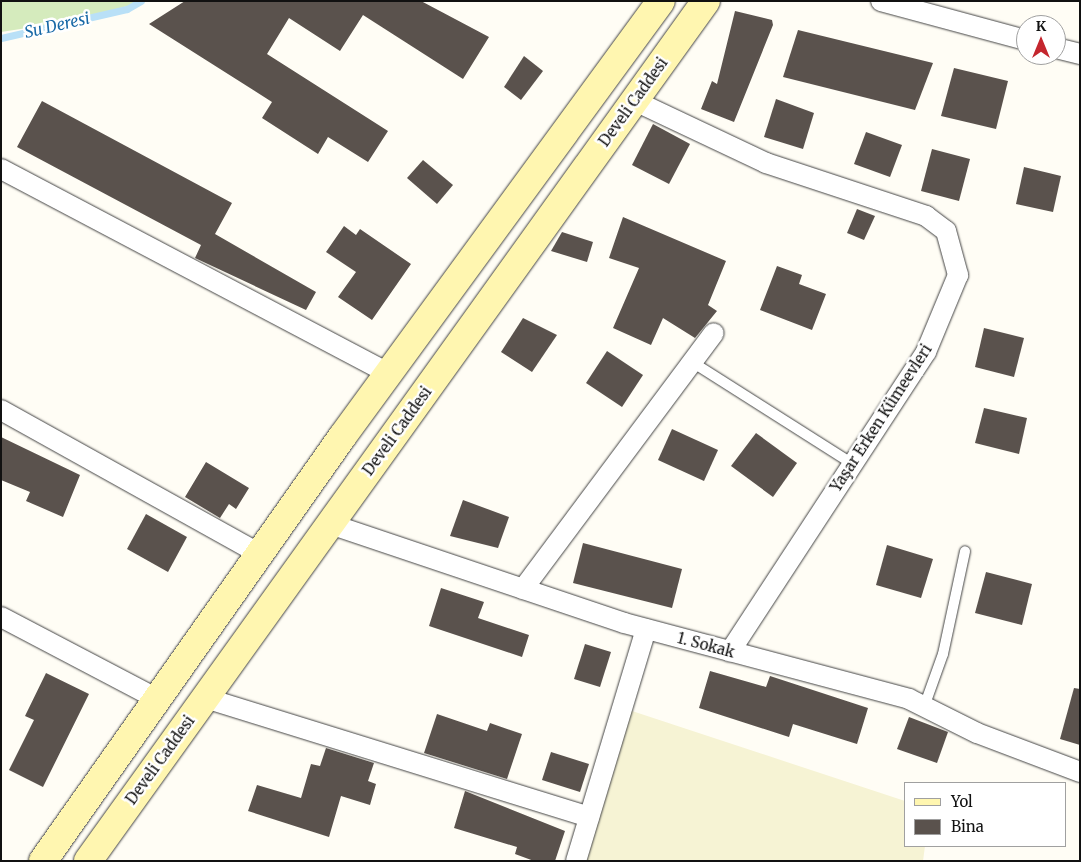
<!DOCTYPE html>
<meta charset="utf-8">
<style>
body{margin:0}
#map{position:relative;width:1081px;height:862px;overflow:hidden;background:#fffdf5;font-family:Merriweather,serif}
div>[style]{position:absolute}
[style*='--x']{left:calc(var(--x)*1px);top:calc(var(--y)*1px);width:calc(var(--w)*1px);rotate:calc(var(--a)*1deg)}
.farmland>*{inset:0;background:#f6f3d4}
.green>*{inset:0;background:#d5ebbd}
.stream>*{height:7px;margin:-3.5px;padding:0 3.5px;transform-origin:3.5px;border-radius:3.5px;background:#b9e0f7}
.building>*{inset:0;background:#5a524d}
.roads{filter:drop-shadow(0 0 1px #444) drop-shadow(0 0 1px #444)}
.service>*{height:10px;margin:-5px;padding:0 5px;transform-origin:5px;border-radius:5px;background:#fff}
.minor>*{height:20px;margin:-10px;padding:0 10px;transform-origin:10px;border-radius:10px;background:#fff}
.secondary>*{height:28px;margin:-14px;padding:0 14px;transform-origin:14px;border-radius:14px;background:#fff6b0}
span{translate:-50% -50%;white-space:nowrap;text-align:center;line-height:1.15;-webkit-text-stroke:5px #fff;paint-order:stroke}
.street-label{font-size:15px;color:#111}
.water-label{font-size:16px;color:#1768a6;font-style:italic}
.frame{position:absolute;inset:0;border:2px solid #111;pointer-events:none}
.legend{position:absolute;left:904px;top:782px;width:162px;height:65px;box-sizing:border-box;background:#fff;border:1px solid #a0a0a0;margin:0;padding:6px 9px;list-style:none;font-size:15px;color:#111}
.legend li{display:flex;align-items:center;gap:10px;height:25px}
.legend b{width:25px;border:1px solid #a0a0a0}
.north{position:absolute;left:1016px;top:15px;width:50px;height:50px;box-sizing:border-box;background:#fff;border:1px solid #a0a0a0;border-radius:50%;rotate:0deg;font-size:14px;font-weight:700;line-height:20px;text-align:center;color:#111}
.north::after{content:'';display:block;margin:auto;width:18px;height:22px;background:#c4262e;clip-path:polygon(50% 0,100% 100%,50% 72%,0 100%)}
</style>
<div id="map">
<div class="farmland">
<i style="clip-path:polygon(626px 709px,905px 801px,905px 846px,925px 846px,923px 861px,584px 861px)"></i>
</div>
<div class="green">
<i style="clip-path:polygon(1px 1px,147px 1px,66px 22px,1px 32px)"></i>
</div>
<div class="stream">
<i style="--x:1;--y:38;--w:129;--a:-13"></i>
<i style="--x:127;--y:9;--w:16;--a:-30"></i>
</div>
<div class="building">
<i style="clip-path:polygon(185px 1px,421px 1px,489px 37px,463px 79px,363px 15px,340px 51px,289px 18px,267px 54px,388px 131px,368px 162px,328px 137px,318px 154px,262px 118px,272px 102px,149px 24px)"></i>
<i style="clip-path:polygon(735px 11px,772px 20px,773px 25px,734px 122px,701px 109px,712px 81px,717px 84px)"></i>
<i style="clip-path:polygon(798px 30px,933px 63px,915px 110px,783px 77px)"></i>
<i style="clip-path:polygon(524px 56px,543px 71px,521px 100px,504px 87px)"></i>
<i style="clip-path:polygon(954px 68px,1008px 81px,996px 129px,941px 116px)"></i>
<i style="clip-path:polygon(776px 99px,814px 113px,803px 149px,764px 137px)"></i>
<i style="clip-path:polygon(42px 101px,232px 203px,215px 234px,316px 292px,306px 310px,195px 258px,201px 245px,17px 147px)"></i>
<i style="clip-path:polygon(653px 124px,690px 144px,669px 184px,632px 165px)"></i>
<i style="clip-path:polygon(866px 132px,902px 145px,890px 177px,854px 164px)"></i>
<i style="clip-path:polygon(932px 149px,970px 159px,959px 201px,921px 191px)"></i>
<i style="clip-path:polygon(423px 160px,453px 185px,437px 204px,407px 178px)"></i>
<i style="clip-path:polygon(1024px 167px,1061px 176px,1053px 212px,1016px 204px)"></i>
<i style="clip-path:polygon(857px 209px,875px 216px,864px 240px,847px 233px)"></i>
<i style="clip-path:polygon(623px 217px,726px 261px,708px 305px,717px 311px,695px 338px,663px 318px,651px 345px,613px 328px,639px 268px,609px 258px)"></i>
<i style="clip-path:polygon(344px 226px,356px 235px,360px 229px,411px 264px,372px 320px,338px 297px,356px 272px,326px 252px)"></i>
<i style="clip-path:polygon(562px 232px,593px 242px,587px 262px,551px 251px)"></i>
<i style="clip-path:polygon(777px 266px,802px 275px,799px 284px,826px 294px,812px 330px,760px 310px)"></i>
<i style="clip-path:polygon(523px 318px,557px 335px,532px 372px,501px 352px)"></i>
<i style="clip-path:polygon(984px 328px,1024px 338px,1014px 377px,975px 367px)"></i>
<i style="clip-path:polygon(607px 351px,643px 375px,622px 407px,586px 383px)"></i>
<i style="clip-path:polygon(984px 408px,1027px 418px,1019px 454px,975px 443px)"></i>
<i style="clip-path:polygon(672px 429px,718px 450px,704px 481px,658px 460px)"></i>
<i style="clip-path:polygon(756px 433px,797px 463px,773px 497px,731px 466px)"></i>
<i style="clip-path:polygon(1px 437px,80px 475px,63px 517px,26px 501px,30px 492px,1px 480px)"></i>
<i style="clip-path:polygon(206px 462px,249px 488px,236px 509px,229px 504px,220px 518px,185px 497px)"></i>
<i style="clip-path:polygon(463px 500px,509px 517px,498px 548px,450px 536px)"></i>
<i style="clip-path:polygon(146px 514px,187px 537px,168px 572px,127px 549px)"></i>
<i style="clip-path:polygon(583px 543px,682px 569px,672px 608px,573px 583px)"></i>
<i style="clip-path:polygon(887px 545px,933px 559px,921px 598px,876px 585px)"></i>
<i style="clip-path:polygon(986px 572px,1032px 584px,1022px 625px,975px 613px)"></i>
<i style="clip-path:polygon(441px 588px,484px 602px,478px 618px,529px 635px,522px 657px,429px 626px)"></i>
<i style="clip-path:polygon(585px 644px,611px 652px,600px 687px,574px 679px)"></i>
<i style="clip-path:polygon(710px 671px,766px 687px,770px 676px,868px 708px,857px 744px,793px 724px,789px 737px,699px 708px)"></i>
<i style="clip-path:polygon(46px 673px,89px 694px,43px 787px,9px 770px,34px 720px,25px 716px)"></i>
<i style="clip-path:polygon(1074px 688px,1080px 689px,1080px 745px,1060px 739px)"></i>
<i style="clip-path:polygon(437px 714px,487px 731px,490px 723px,522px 734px,507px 779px,424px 753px)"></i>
<i style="clip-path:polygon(909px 717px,948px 732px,937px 763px,897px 749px)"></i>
<i style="clip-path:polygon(326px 748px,374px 763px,368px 781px,376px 784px,370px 805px,341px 796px,329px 837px,248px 811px,257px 785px,301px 798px,311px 764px,320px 766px)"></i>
<i style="clip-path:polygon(551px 752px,589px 764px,580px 792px,542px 780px)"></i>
<i style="clip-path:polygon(465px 791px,565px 831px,555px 861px,534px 861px,515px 854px,517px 847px,454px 828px)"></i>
</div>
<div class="roads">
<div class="service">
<i style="--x:692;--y:362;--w:191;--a:32.4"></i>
<i style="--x:924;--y:707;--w:56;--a:-70.3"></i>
<i style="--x:943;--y:654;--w:105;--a:-77.9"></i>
</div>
<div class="minor">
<i style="--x:881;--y:1;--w:150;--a:15.1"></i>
<i style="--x:1056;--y:48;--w:25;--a:14"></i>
<i style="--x:635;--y:101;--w:145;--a:25.3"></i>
<i style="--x:766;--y:163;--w:169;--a:18.3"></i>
<i style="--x:926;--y:216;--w:25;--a:37"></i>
<i style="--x:946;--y:231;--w:46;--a:74.7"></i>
<i style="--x:958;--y:275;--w:83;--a:112.6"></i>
<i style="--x:926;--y:352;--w:358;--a:123.2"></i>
<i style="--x:1;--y:169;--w:439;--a:27.8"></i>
<i style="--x:1;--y:410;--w:296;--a:29.1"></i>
<i style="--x:330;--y:524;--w:310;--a:18.6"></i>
<i style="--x:624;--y:623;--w:295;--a:14.9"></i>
<i style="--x:909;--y:699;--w:76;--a:26.6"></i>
<i style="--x:977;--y:733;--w:110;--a:20.7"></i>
<i style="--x:523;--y:589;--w:319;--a:-53.3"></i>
<i style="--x:1;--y:617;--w:176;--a:27.7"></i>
<i style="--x:205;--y:698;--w:402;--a:17.2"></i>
<i style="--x:576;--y:861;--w:242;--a:-73.2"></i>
</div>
<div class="secondary">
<i style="--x:43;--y:861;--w:519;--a:-54.81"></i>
<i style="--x:342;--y:437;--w:540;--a:-53.81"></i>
<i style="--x:88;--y:861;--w:1059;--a:-54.3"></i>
</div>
</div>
<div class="street-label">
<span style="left:633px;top:102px;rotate:-54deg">Develi Caddesi</span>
<span style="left:881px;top:418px;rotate:-57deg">Yaşar Erken Kümeevleri</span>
<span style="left:397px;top:431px;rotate:-54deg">Develi Caddesi</span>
<span style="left:706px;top:645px;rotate:15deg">1. Sokak</span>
<span style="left:160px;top:760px;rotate:-54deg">Develi Caddesi</span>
</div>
<div class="water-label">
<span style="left:57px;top:25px;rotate:-13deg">Su Deresi</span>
</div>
<div class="frame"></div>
<ul class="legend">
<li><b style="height:6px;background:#fff6b0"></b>Yol</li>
<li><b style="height:14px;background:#5a524d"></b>Bina</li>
</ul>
<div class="north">K</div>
</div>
